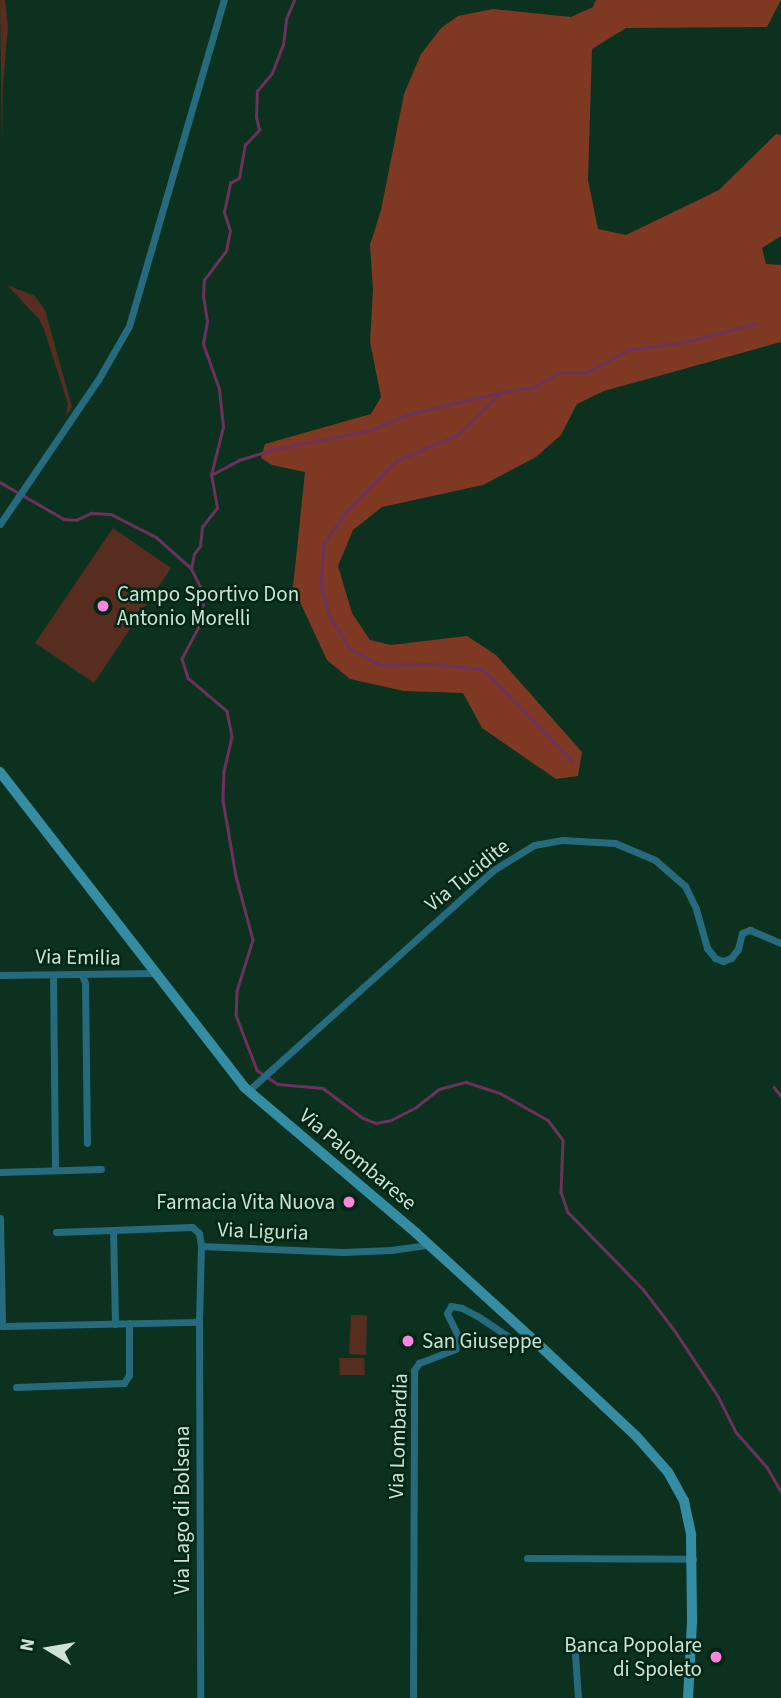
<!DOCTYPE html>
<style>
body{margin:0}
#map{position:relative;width:781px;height:1698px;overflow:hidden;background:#0c311f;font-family:"Source Sans 3",sans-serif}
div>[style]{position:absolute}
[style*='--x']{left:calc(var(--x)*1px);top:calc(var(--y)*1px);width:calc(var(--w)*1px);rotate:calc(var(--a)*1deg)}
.green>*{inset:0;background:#572d20}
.forest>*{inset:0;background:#7f3923}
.stream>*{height:2.5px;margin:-1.25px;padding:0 1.25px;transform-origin:1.25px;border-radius:1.25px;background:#6c315d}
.minor>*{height:7px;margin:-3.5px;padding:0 3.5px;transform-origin:3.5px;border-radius:3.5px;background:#256b7d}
.secondary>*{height:10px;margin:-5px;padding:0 5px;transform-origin:5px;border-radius:5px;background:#358da4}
.dots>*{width:19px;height:19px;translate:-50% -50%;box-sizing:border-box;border:4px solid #022715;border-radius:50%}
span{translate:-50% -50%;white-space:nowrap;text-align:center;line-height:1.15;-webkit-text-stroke:5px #022715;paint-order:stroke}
.poi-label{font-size:21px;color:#cee2d5}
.left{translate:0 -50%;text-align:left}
.right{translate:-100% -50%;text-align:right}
.street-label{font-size:21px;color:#cee2d5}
.north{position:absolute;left:14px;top:1614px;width:70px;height:70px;-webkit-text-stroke:5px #022715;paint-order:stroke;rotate:281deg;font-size:19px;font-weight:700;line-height:28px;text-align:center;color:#cee2d5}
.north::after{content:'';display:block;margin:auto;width:24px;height:32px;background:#cee2d5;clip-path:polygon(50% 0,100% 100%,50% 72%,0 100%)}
</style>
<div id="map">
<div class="green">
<i style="clip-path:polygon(0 0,5px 0,8px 28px,3px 84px,2px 145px)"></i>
<i style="clip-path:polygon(7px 285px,35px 296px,45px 310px,72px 407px,66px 416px,68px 404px,44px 329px,39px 319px)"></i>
<i style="clip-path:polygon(113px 528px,171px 568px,94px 683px,35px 643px)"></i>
<i style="clip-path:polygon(351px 1315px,367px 1315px,366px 1355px,349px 1354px)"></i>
<i style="clip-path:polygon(339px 1358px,364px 1358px,365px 1375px,340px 1375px)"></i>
</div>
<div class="forest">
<i style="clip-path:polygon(596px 0,781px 0,767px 27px,626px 28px,592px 49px,588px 180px,598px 229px,626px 235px,719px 190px,776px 134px,781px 135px,781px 236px,762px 248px,766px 264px,781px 265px,781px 342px,604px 391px,577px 404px,561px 435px,536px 457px,483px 485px,382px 507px,353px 530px,338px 566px,352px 613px,370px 640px,391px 645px,467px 636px,496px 655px,582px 752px,578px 776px,556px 779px,482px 728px,463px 693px,404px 691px,350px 679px,327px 660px,293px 587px,305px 472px,272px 465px,261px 458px,265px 444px,371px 414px,381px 397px,370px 342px,373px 290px,370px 245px,381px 210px,404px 94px,421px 54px,441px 28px,458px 16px,493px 9px,571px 17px,593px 7px)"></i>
</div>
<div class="stream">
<i style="--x:502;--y:392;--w:62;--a:135.7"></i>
<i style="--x:458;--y:435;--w:66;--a:156.9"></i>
<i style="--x:397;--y:461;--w:74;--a:134.5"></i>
<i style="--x:345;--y:514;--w:37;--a:125"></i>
<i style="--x:324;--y:544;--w:43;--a:94"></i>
<i style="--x:321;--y:587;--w:33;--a:72"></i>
<i style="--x:331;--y:618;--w:36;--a:58"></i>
<i style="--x:350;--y:649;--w:35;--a:27"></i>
<i style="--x:381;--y:665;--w:52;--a:-1.1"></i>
<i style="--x:433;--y:664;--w:49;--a:5.8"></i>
<i style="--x:482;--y:669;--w:128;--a:45.3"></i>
<i style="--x:213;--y:474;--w:30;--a:-28"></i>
<i style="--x:239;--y:460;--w:38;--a:-17"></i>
<i style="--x:275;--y:449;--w:98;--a:-11.2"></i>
<i style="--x:371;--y:430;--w:38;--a:-23"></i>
<i style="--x:406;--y:415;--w:99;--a:-13.5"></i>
<i style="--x:502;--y:392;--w:30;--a:-8"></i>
<i style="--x:532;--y:388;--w:31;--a:-29"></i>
<i style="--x:559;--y:373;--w:27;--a:0"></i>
<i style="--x:586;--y:373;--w:48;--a:-28.7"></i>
<i style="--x:628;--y:350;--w:58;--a:-8"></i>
<i style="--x:685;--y:342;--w:72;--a:-14.4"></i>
<i style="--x:0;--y:482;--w:74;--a:30"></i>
<i style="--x:64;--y:519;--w:12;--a:5"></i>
<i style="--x:76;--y:520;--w:17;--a:-25"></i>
<i style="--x:91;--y:513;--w:20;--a:3"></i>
<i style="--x:111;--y:514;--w:51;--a:27.1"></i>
<i style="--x:156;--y:537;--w:47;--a:41.5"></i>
<i style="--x:191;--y:568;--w:29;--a:63"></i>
<i style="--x:204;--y:594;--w:27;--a:94"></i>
<i style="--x:202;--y:621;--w:43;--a:117.8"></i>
<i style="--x:182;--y:659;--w:20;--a:72"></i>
<i style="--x:188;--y:678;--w:51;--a:40.2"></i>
<i style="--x:227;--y:711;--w:26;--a:79"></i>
<i style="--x:232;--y:737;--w:35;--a:103"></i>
<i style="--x:224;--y:771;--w:29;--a:92"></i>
<i style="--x:223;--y:800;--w:77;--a:80.3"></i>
<i style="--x:236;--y:876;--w:66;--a:75.1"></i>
<i style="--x:253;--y:940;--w:53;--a:107.4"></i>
<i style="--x:237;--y:991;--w:24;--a:92"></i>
<i style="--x:236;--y:1015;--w:59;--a:69.1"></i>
<i style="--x:257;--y:1070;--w:25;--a:34"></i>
<i style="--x:278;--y:1084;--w:45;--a:5.1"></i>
<i style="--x:323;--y:1088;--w:50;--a:36.9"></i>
<i style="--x:363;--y:1118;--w:14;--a:21"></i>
<i style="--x:376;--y:1123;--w:15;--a:-11"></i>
<i style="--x:391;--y:1120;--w:28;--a:-27"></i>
<i style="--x:416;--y:1107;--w:29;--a:-38"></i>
<i style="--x:439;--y:1089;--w:28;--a:-15"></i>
<i style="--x:466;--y:1082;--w:36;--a:18"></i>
<i style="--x:500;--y:1093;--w:55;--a:29.4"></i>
<i style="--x:548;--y:1120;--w:25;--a:53"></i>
<i style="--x:563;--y:1140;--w:52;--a:92.2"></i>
<i style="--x:561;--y:1192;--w:21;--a:71"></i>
<i style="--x:568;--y:1212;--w:107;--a:45.8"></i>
<i style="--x:643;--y:1289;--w:53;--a:52.7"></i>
<i style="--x:675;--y:1331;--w:78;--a:56.5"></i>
<i style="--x:718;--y:1396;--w:40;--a:63.4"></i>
<i style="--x:736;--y:1432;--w:47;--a:48.5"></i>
<i style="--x:767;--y:1467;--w:28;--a:60"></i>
<i style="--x:191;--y:568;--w:14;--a:-78"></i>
<i style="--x:194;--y:554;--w:10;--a:-53"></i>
<i style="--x:200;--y:546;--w:19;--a:-84"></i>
<i style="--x:202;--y:527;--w:24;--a:-52"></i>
<i style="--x:217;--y:508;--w:34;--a:-100"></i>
<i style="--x:211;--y:475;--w:49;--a:-76"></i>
<i style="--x:223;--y:427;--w:38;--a:-96"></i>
<i style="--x:219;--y:389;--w:48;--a:-109.6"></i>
<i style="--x:203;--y:344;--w:23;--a:-80"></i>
<i style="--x:207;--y:321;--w:24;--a:-99"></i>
<i style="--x:203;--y:297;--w:17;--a:-87"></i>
<i style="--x:204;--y:280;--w:36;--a:-53"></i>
<i style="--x:226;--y:251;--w:20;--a:-79"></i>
<i style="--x:230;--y:231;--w:20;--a:-108"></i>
<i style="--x:224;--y:212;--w:30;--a:-78"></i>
<i style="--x:230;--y:183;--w:10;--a:-29"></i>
<i style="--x:239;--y:178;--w:34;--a:-80"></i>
<i style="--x:245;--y:145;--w:21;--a:-47"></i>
<i style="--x:259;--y:130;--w:13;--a:-103"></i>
<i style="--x:256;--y:117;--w:26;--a:-88"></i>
<i style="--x:257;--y:91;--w:23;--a:-50"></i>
<i style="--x:272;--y:73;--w:30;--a:-69"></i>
<i style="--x:283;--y:45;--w:26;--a:-83"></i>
<i style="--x:286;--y:19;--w:21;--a:-67"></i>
<i style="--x:774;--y:1087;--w:11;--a:52"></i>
</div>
<div class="minor">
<i style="--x:0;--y:524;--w:174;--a:-55.8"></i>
<i style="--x:98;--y:380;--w:62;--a:-60.1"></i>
<i style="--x:129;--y:326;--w:340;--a:-73.8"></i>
<i style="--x:0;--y:975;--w:155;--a:-0.7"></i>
<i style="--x:53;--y:975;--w:195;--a:89.4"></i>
<i style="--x:82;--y:975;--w:9;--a:69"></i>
<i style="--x:85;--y:983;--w:160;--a:89.3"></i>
<i style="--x:248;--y:1091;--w:329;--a:-42"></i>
<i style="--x:492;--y:871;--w:49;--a:-31.8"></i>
<i style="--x:534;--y:845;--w:28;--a:-10"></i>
<i style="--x:562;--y:840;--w:53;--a:3.2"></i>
<i style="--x:615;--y:843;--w:43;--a:23"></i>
<i style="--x:655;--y:860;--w:40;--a:41"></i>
<i style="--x:685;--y:886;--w:25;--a:64"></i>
<i style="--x:696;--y:909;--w:41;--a:74.2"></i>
<i style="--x:707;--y:948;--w:13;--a:51"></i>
<i style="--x:715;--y:958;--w:9;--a:21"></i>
<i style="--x:723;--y:961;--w:9;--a:-21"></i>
<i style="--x:731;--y:958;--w:11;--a:-52"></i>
<i style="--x:738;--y:949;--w:16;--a:-76"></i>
<i style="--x:742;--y:933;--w:9;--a:-21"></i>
<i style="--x:750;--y:930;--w:34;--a:23"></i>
<i style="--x:0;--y:1172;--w:101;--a:-1.7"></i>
<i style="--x:0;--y:1218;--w:108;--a:88.9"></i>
<i style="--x:2;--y:1326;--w:197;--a:-1.2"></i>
<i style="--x:199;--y:1322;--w:76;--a:-88.5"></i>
<i style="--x:201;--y:1246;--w:142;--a:2.4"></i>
<i style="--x:343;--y:1252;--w:48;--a:-2.4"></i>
<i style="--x:391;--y:1250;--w:37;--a:-8"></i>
<i style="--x:56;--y:1232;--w:57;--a:-2"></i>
<i style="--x:199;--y:1322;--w:376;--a:89.8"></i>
<i style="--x:115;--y:1324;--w:94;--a:-91.2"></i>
<i style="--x:113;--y:1230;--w:79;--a:-2.2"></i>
<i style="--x:192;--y:1227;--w:9;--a:41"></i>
<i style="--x:199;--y:1233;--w:13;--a:81"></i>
<i style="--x:16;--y:1387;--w:108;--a:-2.1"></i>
<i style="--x:124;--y:1383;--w:9;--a:-58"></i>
<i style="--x:129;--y:1375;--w:52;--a:-90"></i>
<i style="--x:527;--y:1558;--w:166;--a:0.3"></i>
<i style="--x:575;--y:1654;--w:44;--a:86.1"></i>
<i style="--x:413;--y:1698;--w:328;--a:-89.8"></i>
<i style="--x:414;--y:1370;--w:9;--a:-54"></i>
<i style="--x:419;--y:1363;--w:39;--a:-21"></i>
<i style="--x:455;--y:1349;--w:13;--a:-77"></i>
<i style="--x:458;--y:1336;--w:25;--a:-116"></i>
<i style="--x:447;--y:1313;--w:8;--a:-60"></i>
<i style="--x:451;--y:1306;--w:11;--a:10"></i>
<i style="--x:462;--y:1308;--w:19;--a:28"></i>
<i style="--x:479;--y:1317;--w:47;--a:33.7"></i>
<i style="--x:518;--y:1343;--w:21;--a:5"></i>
</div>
<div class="secondary">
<i style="--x:0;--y:772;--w:398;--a:52.2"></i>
<i style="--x:244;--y:1087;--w:226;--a:40.3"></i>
<i style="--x:416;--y:1233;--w:166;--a:42.3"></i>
<i style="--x:539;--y:1345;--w:134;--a:43.2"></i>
<i style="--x:637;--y:1437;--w:47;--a:48.5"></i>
<i style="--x:668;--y:1472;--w:33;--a:61"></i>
<i style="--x:684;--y:1501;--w:35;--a:78"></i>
<i style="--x:691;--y:1535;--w:87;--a:89.3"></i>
<i style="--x:692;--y:1622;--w:76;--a:93"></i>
</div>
<div class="dots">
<i style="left:103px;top:606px;background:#fe85df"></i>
<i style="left:349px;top:1202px;background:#fe85df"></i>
<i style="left:408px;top:1341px;background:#fe85df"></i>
<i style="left:716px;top:1657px;background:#fe85df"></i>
</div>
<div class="poi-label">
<span class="left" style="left:117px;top:606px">Campo Sportivo Don<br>Antonio Morelli</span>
<span class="right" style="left:335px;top:1202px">Farmacia Vita Nuova</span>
<span class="left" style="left:422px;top:1341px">San Giuseppe</span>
<span class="right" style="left:702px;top:1657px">Banca Popolare<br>di Spoleto</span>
</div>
<div class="street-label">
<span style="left:467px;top:875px;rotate:-39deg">Via Tucidite</span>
<span style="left:78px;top:957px;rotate:1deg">Via Emilia</span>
<span style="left:358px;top:1159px;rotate:40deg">Via Palombarese</span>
<span style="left:263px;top:1231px;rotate:2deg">Via Liguria</span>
<span style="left:398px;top:1436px;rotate:-88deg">Via Lombardia</span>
<span style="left:182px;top:1510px;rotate:-90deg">Via Lago di Bolsena</span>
</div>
<div class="north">N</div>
</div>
